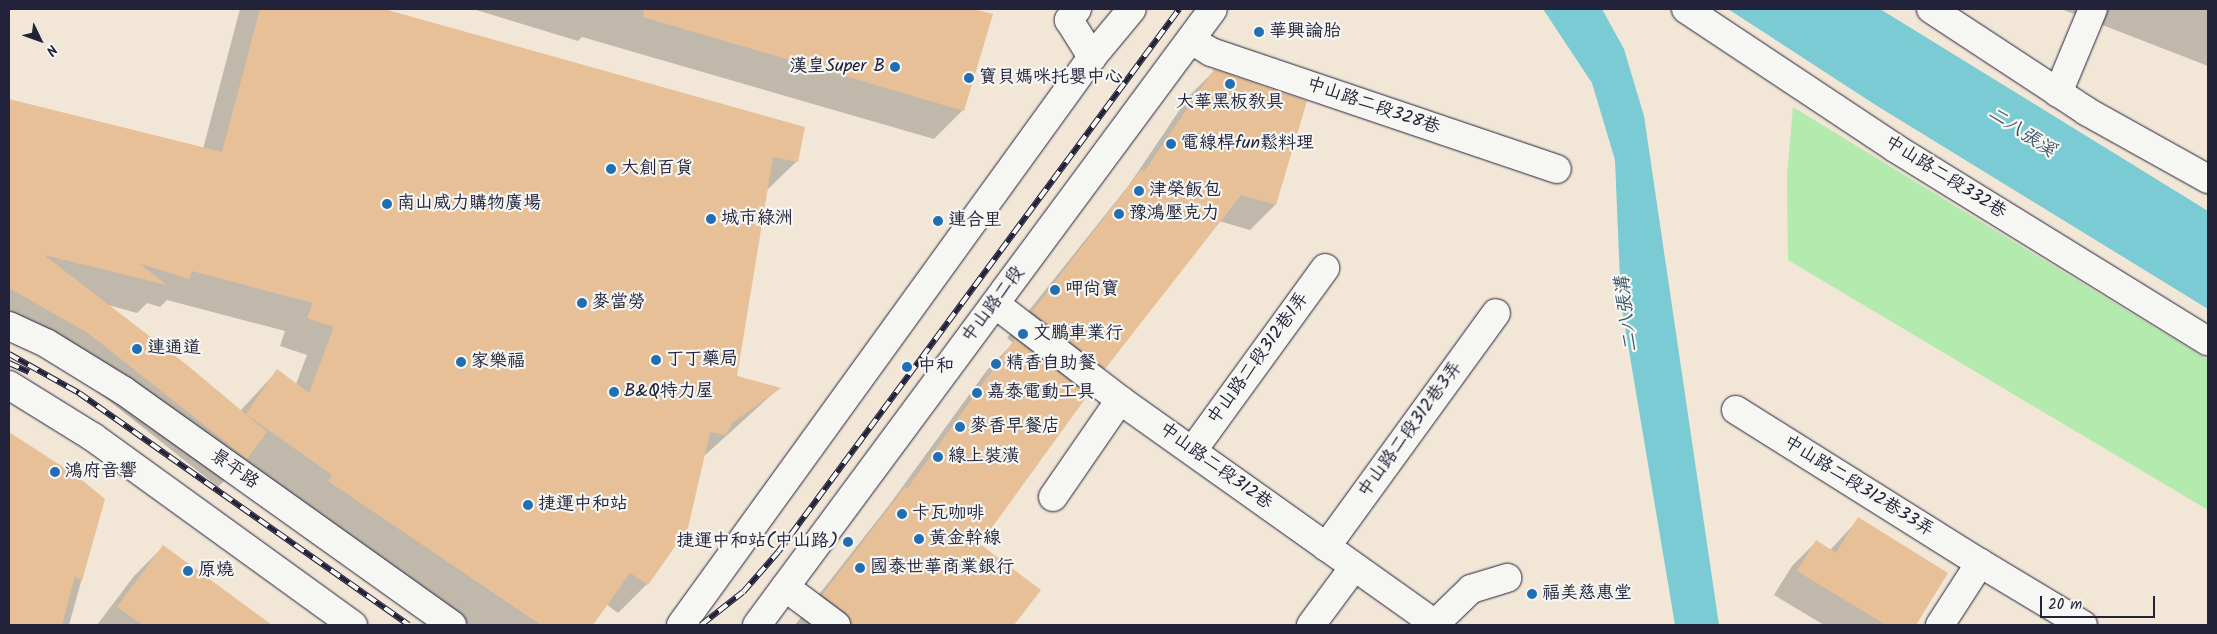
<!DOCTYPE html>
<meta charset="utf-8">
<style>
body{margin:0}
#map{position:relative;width:2217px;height:634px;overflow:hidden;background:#f2e6d7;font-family:Kalam,"LXGW WenKai TC",sans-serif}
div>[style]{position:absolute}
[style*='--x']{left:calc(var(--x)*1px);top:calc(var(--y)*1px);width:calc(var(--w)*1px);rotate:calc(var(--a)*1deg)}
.green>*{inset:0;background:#b3eaad}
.water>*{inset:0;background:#7acbd3}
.shadow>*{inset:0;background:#0003}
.building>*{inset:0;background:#e7c098}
.roads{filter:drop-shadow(0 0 1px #22223b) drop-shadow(0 0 1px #22223b)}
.minor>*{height:28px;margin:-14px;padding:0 14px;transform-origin:14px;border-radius:14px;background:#f6f6f2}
.major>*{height:28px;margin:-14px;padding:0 14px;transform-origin:14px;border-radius:14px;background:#f6f6f2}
.rail>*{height:5.5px;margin-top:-2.75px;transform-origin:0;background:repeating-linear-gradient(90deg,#f6f6f2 0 11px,#22223b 0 22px);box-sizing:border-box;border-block:1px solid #22223b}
.dots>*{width:14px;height:14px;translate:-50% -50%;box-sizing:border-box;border:2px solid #f6f6f2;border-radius:50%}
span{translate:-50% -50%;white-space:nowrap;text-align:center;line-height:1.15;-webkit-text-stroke:4.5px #f6f6f2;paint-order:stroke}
.poi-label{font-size:18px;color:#22223b}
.left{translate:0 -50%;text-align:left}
.right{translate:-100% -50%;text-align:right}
.street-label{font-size:18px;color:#22223b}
.water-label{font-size:19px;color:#3c5569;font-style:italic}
.frame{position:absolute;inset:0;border:10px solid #22223b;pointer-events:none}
.north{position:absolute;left:15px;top:15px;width:50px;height:50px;-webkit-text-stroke:4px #f6f6f2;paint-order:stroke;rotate:132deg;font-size:14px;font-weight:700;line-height:20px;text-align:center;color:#22223b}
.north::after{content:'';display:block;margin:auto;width:18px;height:22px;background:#22223b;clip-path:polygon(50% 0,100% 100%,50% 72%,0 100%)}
.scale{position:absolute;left:2040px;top:596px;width:115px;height:22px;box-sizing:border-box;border:2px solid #22223b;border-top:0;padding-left:6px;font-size:15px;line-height:18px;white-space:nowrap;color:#22223b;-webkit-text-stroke:4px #f6f6f2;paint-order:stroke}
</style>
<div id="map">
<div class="green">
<i style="clip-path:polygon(1793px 107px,2208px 360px,2208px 510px,1788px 260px,1787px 176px)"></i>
</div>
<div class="water">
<i style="clip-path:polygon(1543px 9px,1602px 9px,1624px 49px,1644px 116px,1719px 625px,1675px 625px,1621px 303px,1615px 160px,1592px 83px)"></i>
<i style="clip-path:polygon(1728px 9px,1880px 9px,2208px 211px,2208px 309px,1874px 104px)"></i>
</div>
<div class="shadow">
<i style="clip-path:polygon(evenodd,240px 9px,380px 9px,804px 128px,796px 162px,767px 190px,736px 376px,778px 389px,703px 457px,687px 528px,647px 584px,618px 613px,606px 604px,591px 625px,470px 625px,300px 510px,244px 461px,218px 487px,59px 361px,9px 332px,9px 100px,203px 149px,240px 9px,167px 300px,285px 331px,280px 346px,307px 355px,296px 384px,278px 370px,240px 411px,108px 305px,137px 313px,147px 303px,160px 307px,167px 300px)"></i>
<i style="clip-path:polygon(473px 9px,968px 9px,991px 15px,963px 110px,934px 139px,582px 37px,578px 41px)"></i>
<i style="clip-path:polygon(2061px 9px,2208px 9px,2208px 66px)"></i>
<i style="clip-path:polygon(1214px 71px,1305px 102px,1275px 205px,1250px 230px,1219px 221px,1104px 368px,1081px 391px,978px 544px,1039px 591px,1012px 625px,795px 625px,890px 504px,987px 370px,1013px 343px,1007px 338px,1129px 185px,1189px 96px)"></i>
<i style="clip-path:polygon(9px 433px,76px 477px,104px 499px,69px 625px,9px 625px)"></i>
<i style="clip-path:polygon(1859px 519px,1946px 573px,1914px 625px,1824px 625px,1774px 595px,1792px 566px,1816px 542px,1830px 550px)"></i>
<i style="clip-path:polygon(163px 547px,270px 625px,97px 625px,134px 576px)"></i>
</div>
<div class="building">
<i style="clip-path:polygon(260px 9px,384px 9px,805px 127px,798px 162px,773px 157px,737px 376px,781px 388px,732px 423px,726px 435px,710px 432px,688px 528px,648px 585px,630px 573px,593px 625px,541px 625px,328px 481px,332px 475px,246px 414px,277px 369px,309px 393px,334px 327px,307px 318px,313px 303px,192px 271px,189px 279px,138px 263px,167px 285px,44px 255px,187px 365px,267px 432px,247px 459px,88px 333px,9px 288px,9px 99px,222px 152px)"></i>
<i style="clip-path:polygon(644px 9px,973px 9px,993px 14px,964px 111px,643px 17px)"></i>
<i style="clip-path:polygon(1214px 69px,1307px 101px,1276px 205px,1241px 195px,1105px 369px,1032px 312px,1141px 170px,1144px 172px)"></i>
<i style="clip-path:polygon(1015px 339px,1088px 395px,980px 544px,1041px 590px,1014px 625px,851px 625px,846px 613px,822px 595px,905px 487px,907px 489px)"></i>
<i style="clip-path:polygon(9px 432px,77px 476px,105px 499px,82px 581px,75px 576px,62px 625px,9px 625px)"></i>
<i style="clip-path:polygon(1858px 517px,1948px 573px,1916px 625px,1886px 625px,1797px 571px,1816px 540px,1836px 553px)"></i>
<i style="clip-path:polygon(163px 545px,272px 625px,143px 625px,117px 607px)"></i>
</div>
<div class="roads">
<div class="minor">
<i style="--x:1077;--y:9;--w:14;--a:126"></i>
<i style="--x:1069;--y:20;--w:44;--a:58.1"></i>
<i style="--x:1686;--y:9;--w:251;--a:33.6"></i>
<i style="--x:1895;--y:148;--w:368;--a:31.7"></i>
<i style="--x:1931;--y:9;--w:186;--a:33.3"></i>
<i style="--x:2086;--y:111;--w:140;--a:29.1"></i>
<i style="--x:1191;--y:40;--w:23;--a:31"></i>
<i style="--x:1211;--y:52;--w:365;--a:18.7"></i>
<i style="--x:2058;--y:93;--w:91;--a:-67.4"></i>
<i style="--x:995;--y:304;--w:158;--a:37.5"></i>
<i style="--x:1120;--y:400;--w:389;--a:35.4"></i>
<i style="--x:1736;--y:410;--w:288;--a:32.1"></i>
<i style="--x:1193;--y:450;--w:225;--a:-54"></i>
<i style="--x:1053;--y:497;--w:118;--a:-55.4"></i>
<i style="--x:1326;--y:547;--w:289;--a:-54"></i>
<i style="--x:785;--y:587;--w:64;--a:36.7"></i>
<i style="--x:1437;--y:622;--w:47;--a:-44.1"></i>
<i style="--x:1471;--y:589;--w:38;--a:-17"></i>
<i style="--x:1311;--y:625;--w:72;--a:-53.4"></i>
<i style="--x:1940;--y:625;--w:74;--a:-57.2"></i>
<i style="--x:1980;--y:563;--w:120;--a:31"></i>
</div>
<div class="major">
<i style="--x:9;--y:326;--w:41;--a:24.7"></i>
<i style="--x:46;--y:343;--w:92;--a:31.6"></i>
<i style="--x:124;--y:391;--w:403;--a:35.5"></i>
<i style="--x:9;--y:385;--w:99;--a:31.8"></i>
<i style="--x:93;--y:437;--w:321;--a:35.9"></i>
<i style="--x:681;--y:625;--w:701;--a:-54.11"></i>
<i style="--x:1092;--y:57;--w:62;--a:-50.2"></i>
<i style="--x:757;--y:625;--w:766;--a:-53.49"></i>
</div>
</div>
<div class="rail">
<i style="--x:9;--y:354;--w:80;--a:29.1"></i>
<i style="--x:79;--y:393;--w:403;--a:35.1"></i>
<i style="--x:9;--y:363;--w:22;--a:24"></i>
<i style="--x:701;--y:625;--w:53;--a:-38.2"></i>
<i style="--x:743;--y:592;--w:53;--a:-48.8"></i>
<i style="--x:778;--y:552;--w:675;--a:-53.55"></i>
</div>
<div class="dots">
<i style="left:1259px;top:32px;background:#1f6fb2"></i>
<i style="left:895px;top:67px;background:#1f6fb2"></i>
<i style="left:969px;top:78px;background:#1f6fb2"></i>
<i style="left:1230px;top:84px;background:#1f6fb2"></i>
<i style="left:1171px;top:144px;background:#1f6fb2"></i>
<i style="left:611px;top:169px;background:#1f6fb2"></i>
<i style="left:1139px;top:191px;background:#1f6fb2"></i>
<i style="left:387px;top:204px;background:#1f6fb2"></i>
<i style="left:1119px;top:214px;background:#1f6fb2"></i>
<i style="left:711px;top:219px;background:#1f6fb2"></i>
<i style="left:938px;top:221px;background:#1f6fb2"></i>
<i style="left:1055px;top:290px;background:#1f6fb2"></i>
<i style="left:582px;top:303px;background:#1f6fb2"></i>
<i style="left:1023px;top:334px;background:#1f6fb2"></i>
<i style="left:137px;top:349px;background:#1f6fb2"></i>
<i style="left:656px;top:360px;background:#1f6fb2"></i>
<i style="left:461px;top:362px;background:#1f6fb2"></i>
<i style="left:996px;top:364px;background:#1f6fb2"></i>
<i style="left:907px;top:367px;background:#1f6fb2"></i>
<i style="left:614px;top:392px;background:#1f6fb2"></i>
<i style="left:977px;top:393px;background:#1f6fb2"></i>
<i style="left:960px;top:427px;background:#1f6fb2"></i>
<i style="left:938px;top:457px;background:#1f6fb2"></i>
<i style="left:55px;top:472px;background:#1f6fb2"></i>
<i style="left:528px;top:505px;background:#1f6fb2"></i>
<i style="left:902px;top:514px;background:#1f6fb2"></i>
<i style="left:919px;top:539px;background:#1f6fb2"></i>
<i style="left:848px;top:542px;background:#1f6fb2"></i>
<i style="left:860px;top:568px;background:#1f6fb2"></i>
<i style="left:188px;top:571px;background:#1f6fb2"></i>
<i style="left:1532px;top:594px;background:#1f6fb2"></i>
</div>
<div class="poi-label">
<span class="left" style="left:1269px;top:32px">華興論胎</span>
<span class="right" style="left:885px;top:67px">漢皇Super B</span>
<span class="left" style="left:979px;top:78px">寶貝媽咪托嬰中心</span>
<span style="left:1230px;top:103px">大華黑板教具</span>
<span class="left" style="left:1181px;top:144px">電線桿fun鬆料理</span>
<span class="left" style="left:621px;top:169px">大創百貨</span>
<span class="left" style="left:1149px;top:191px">津榮飯包</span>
<span class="left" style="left:397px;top:204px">南山威力購物廣場</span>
<span class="left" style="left:1129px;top:214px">豫鴻壓克力</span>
<span class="left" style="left:721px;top:219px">城市綠洲</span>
<span class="left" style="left:948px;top:221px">連合里</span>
<span class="left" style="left:1065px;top:290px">呷尚寶</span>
<span class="left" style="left:592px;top:303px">麥當勞</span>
<span class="left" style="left:1033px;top:334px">文鵬車業行</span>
<span class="left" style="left:147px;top:349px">連通道</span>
<span class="left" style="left:666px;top:360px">丁丁藥局</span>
<span class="left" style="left:471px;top:362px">家樂福</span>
<span class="left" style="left:1006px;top:364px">精香自助餐</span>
<span class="left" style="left:918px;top:367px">中和</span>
<span class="left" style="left:624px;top:392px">B&amp;Q特力屋</span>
<span class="left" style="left:987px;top:393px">嘉泰電動工具</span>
<span class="left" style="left:970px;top:427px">麥香早餐店</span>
<span class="left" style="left:948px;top:457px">線上裝潢</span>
<span class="left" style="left:65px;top:472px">鴻府音響</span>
<span class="left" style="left:538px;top:505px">捷運中和站</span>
<span class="left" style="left:912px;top:514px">卡瓦咖啡</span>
<span class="left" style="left:929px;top:539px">黃金幹線</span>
<span class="right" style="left:838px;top:542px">捷運中和站(中山路)</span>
<span class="left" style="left:870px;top:568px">國泰世華商業銀行</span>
<span class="left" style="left:198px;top:571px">原燒</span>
<span class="left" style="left:1542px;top:594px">福美慈惠堂</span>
</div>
<div class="street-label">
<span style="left:1373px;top:107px;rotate:19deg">中山路二段328巷</span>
<span style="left:1945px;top:178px;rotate:32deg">中山路二段332巷</span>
<span style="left:994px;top:305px;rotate:-53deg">中山路二段</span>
<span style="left:1259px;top:359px;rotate:-54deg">中山路二段312巷1弄</span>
<span style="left:1411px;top:430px;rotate:-54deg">中山路二段312巷3弄</span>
<span style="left:1215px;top:467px;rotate:36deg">中山路二段312巷</span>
<span style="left:234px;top:470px;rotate:35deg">景平路</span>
<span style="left:1858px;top:487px;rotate:32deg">中山路二段312巷33弄</span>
</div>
<div class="water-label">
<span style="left:2021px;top:133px;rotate:33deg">二八張溪</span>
<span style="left:1628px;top:314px;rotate:-97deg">二八張溝</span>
</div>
<div class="frame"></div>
<div class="north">N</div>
<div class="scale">20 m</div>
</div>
